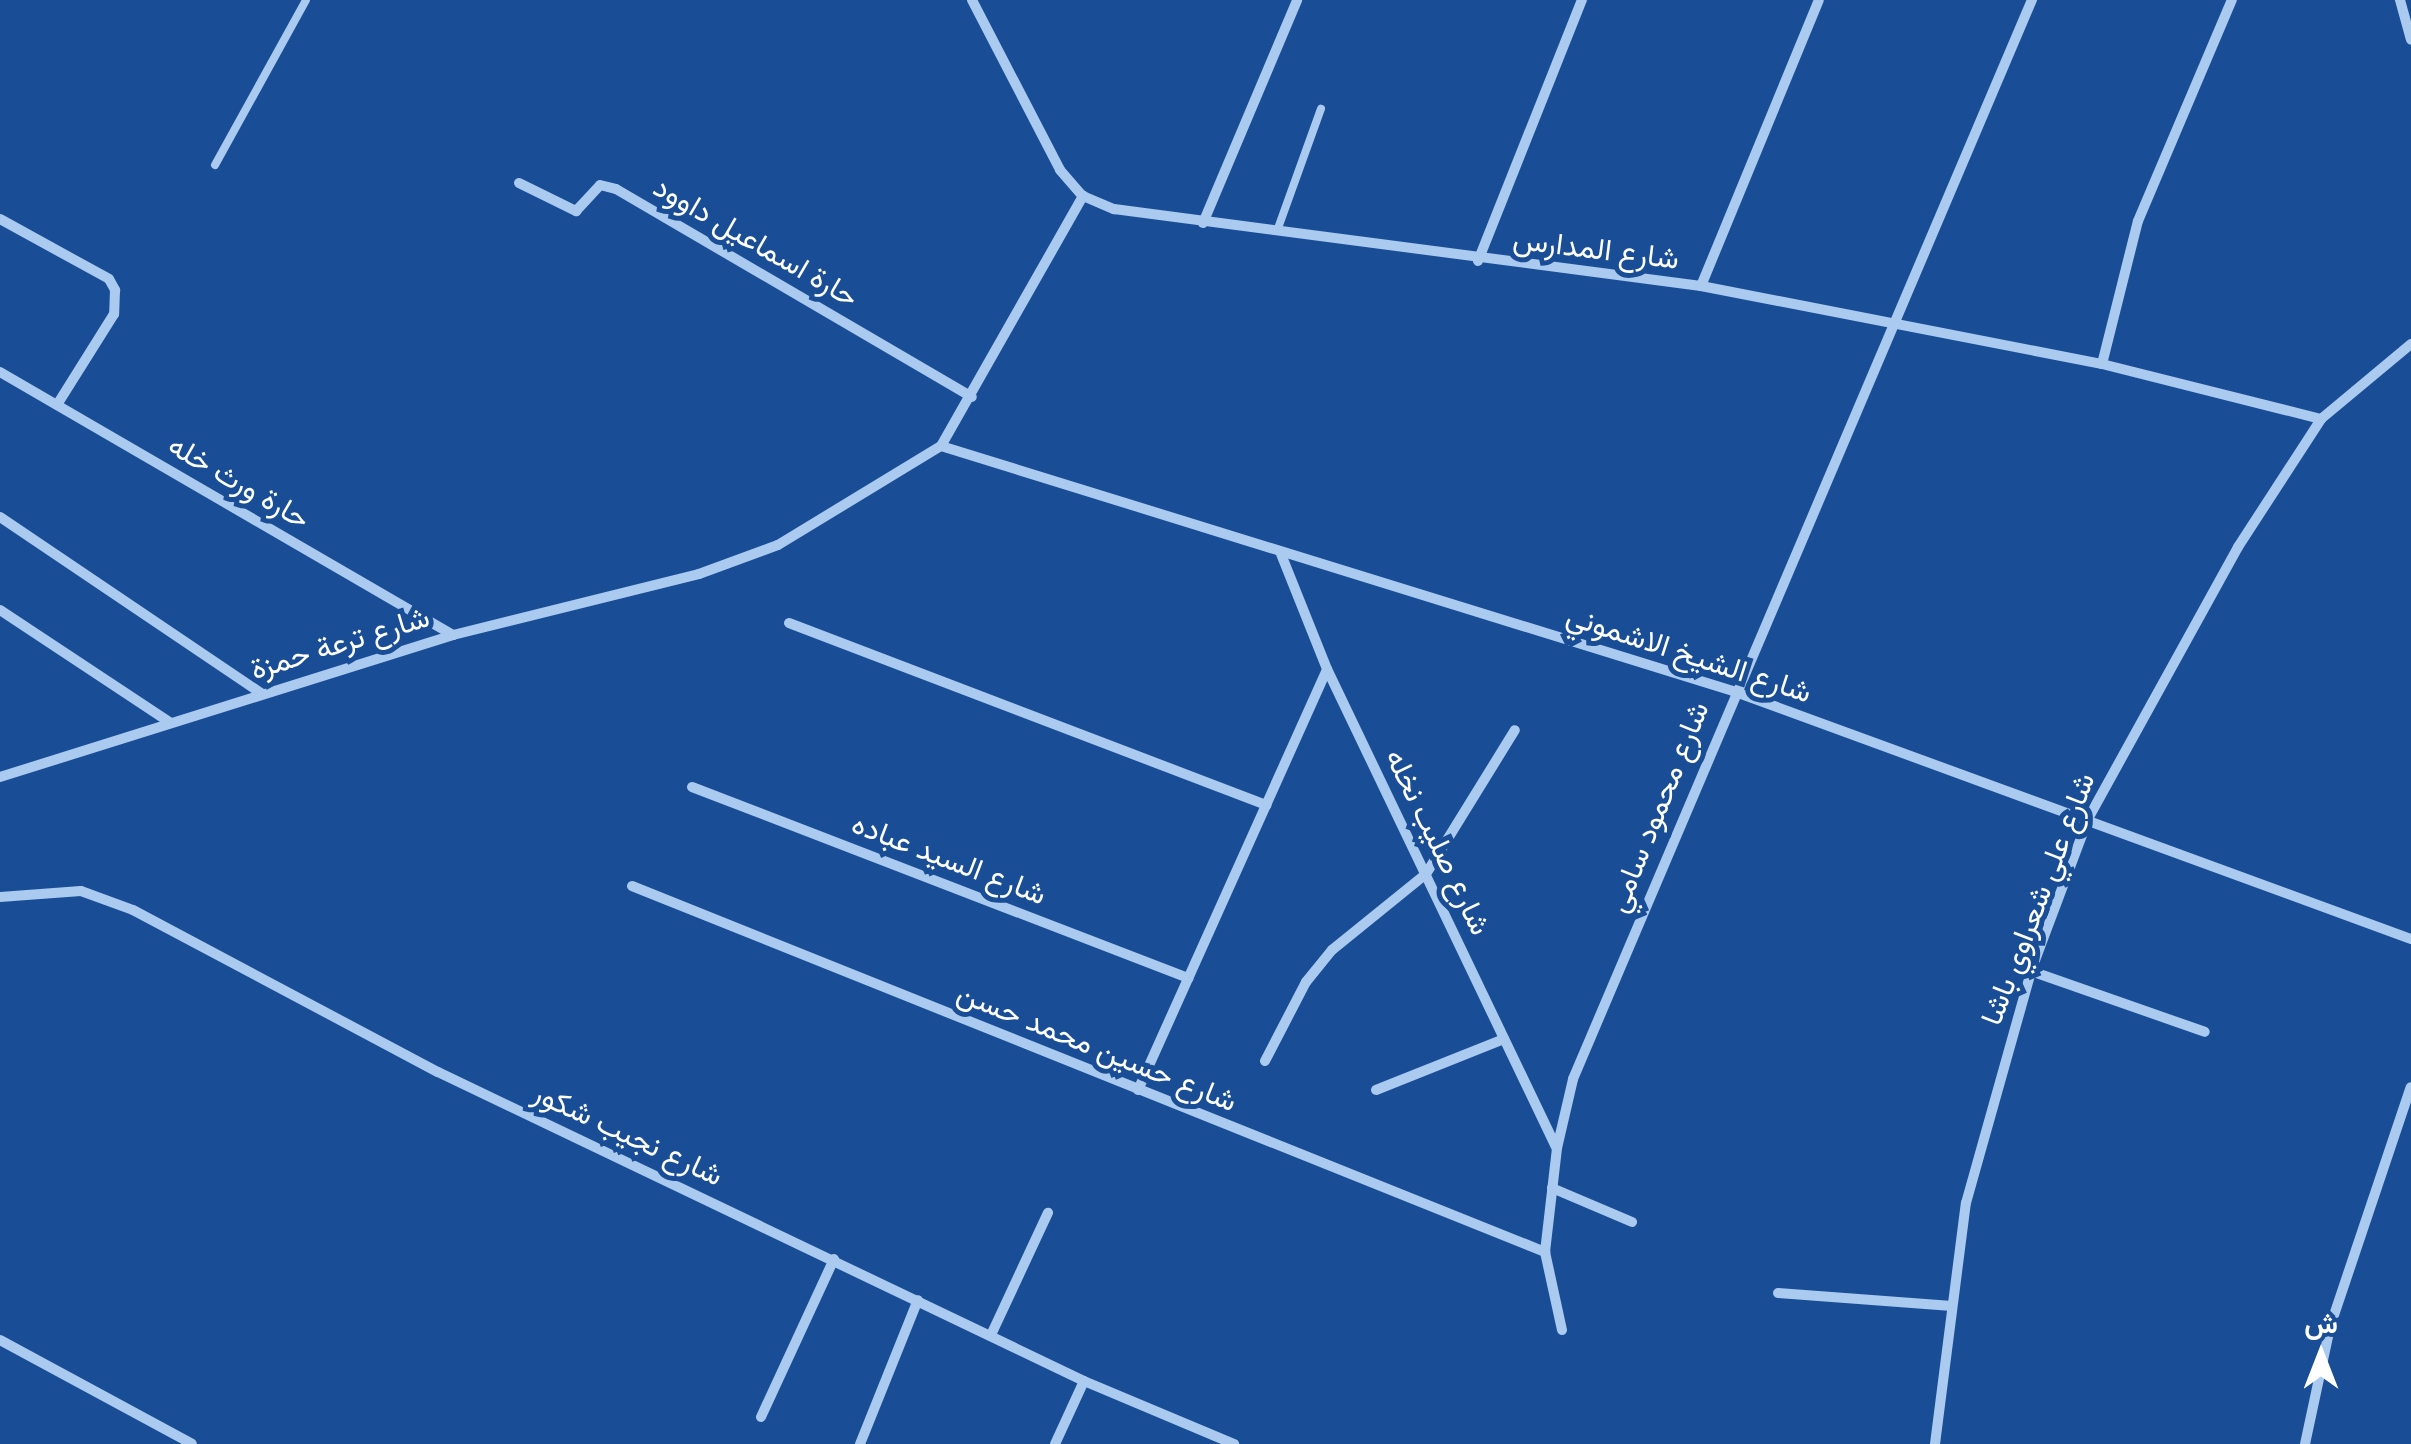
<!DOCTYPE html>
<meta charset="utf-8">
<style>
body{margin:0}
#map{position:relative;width:2411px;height:1444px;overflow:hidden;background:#194e96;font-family:Roboto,Vazirmatn,sans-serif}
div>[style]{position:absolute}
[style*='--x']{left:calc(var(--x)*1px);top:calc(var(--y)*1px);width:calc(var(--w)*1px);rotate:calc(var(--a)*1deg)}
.service>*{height:8px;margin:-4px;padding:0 4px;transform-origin:4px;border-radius:4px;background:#abcaf0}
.minor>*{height:10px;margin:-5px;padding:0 5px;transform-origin:5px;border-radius:5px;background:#abcaf0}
span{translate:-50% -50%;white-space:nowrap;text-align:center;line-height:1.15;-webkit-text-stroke:10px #194e96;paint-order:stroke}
.street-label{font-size:30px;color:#fff}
.north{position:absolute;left:2271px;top:1304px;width:100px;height:100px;-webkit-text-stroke:8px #194e96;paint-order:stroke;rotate:0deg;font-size:28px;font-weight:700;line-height:40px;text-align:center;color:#fff}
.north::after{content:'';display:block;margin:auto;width:35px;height:45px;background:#fff;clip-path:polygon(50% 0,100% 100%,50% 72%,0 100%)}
</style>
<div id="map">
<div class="service">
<i style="--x:215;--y:165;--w:188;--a:-61.1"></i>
<i style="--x:1277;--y:231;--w:130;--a:-70.2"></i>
</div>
<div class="minor">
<i style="--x:972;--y:0;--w:191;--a:62.6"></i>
<i style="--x:1060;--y:170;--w:35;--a:49"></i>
<i style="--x:1083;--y:196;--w:34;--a:23"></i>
<i style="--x:1114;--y:209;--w:592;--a:7.47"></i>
<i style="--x:1701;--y:286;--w:409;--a:11"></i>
<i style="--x:2102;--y:364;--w:226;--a:14.1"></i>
<i style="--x:2400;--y:0;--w:41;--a:74.6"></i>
<i style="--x:519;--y:183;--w:64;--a:26.2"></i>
<i style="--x:576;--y:211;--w:35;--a:-47"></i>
<i style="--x:600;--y:185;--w:16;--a:14"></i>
<i style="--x:616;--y:189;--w:412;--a:30.3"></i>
<i style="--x:0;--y:219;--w:124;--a:28.8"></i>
<i style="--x:109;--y:279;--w:13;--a:61"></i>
<i style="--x:115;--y:290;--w:24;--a:92"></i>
<i style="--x:114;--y:314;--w:107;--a:122.1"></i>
<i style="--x:1203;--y:223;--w:242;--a:-67.1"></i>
<i style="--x:1478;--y:261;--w:281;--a:-68.3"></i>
<i style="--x:1701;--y:286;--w:309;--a:-67.6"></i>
<i style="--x:2102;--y:364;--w:147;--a:-75.9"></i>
<i style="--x:2138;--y:221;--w:240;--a:-67"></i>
<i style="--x:0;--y:372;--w:524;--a:30.14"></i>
<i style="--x:941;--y:446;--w:829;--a:17.19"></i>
<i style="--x:1733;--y:691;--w:722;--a:20.09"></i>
<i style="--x:0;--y:517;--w:315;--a:34"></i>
<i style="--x:1281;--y:554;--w:124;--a:68.2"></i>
<i style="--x:1327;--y:669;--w:530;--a:64.4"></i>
<i style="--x:0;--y:610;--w:203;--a:33.5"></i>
<i style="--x:789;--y:623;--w:511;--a:20.88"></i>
<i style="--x:0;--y:777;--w:475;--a:-17.4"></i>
<i style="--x:453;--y:635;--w:253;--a:-13.9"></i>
<i style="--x:699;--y:574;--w:84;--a:-20.2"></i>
<i style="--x:778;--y:545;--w:191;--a:-31.3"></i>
<i style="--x:941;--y:446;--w:288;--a:-60.4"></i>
<i style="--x:692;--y:787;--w:532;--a:21.06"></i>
<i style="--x:632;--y:886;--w:984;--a:21.84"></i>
<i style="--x:0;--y:897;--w:81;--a:-4.2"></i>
<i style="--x:81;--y:891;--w:55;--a:20.1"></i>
<i style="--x:133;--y:910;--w:345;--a:28"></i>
<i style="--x:438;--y:1072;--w:716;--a:25.56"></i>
<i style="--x:1084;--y:1381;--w:163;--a:22.8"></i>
<i style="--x:2031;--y:971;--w:184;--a:19.3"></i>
<i style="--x:1265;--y:1061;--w:89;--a:-62.6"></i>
<i style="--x:1306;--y:982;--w:41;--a:-50.9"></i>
<i style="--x:1332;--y:950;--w:121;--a:-39"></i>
<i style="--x:1426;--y:874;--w:169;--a:-58.3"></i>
<i style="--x:1138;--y:1090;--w:461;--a:-65.8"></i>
<i style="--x:1376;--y:1090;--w:138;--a:-21.7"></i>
<i style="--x:1552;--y:1188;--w:87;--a:23"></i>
<i style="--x:1778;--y:1293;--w:171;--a:4.3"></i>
<i style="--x:1562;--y:1330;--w:80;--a:-102.3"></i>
<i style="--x:1545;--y:1252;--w:105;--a:-83.4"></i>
<i style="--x:1557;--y:1148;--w:71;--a:-76.9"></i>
<i style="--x:1573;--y:1079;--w:1173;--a:-66.96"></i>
<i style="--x:991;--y:1335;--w:135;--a:-65"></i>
<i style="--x:0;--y:1340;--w:218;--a:28.4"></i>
<i style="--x:761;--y:1417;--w:174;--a:-65.2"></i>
<i style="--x:860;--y:1444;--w:155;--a:-68.1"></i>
<i style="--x:1055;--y:1444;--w:69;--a:-65.3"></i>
<i style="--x:1935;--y:1444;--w:243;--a:-82.7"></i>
<i style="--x:1966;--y:1203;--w:241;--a:-74.3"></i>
<i style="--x:2031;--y:971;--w:165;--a:-69.4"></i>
<i style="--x:2089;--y:817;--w:308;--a:-61.1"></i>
<i style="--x:2238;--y:547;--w:153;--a:-57"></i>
<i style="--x:2321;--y:419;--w:117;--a:-39.8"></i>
<i style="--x:2305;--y:1444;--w:120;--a:-77.9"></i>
<i style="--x:2330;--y:1327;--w:253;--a:-71.4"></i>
</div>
<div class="street-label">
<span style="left:756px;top:242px;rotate:30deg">حارة اسماعيل داوود</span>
<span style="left:1596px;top:249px;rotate:7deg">شارع المدارس</span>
<span style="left:239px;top:482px;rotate:30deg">حارة ورث خله</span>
<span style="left:340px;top:643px;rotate:-17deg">شارع ترعة حمزة</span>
<span style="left:1689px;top:654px;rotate:18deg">شارع الشيخ الاشموني</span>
<span style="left:1658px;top:807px;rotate:-68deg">شارع محمود سامي</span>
<span style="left:1438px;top:842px;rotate:64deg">شارع صليب نخله</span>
<span style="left:949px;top:859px;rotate:21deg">شارع السيد عباده</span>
<span style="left:2038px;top:899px;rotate:-69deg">شارع علي شعراوي باشا</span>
<span style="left:1097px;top:1047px;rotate:22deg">شارع حسين محمد حسن</span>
<span style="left:628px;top:1134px;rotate:25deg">شارع نجيب شكور</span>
</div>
<div class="north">ش</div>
</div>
